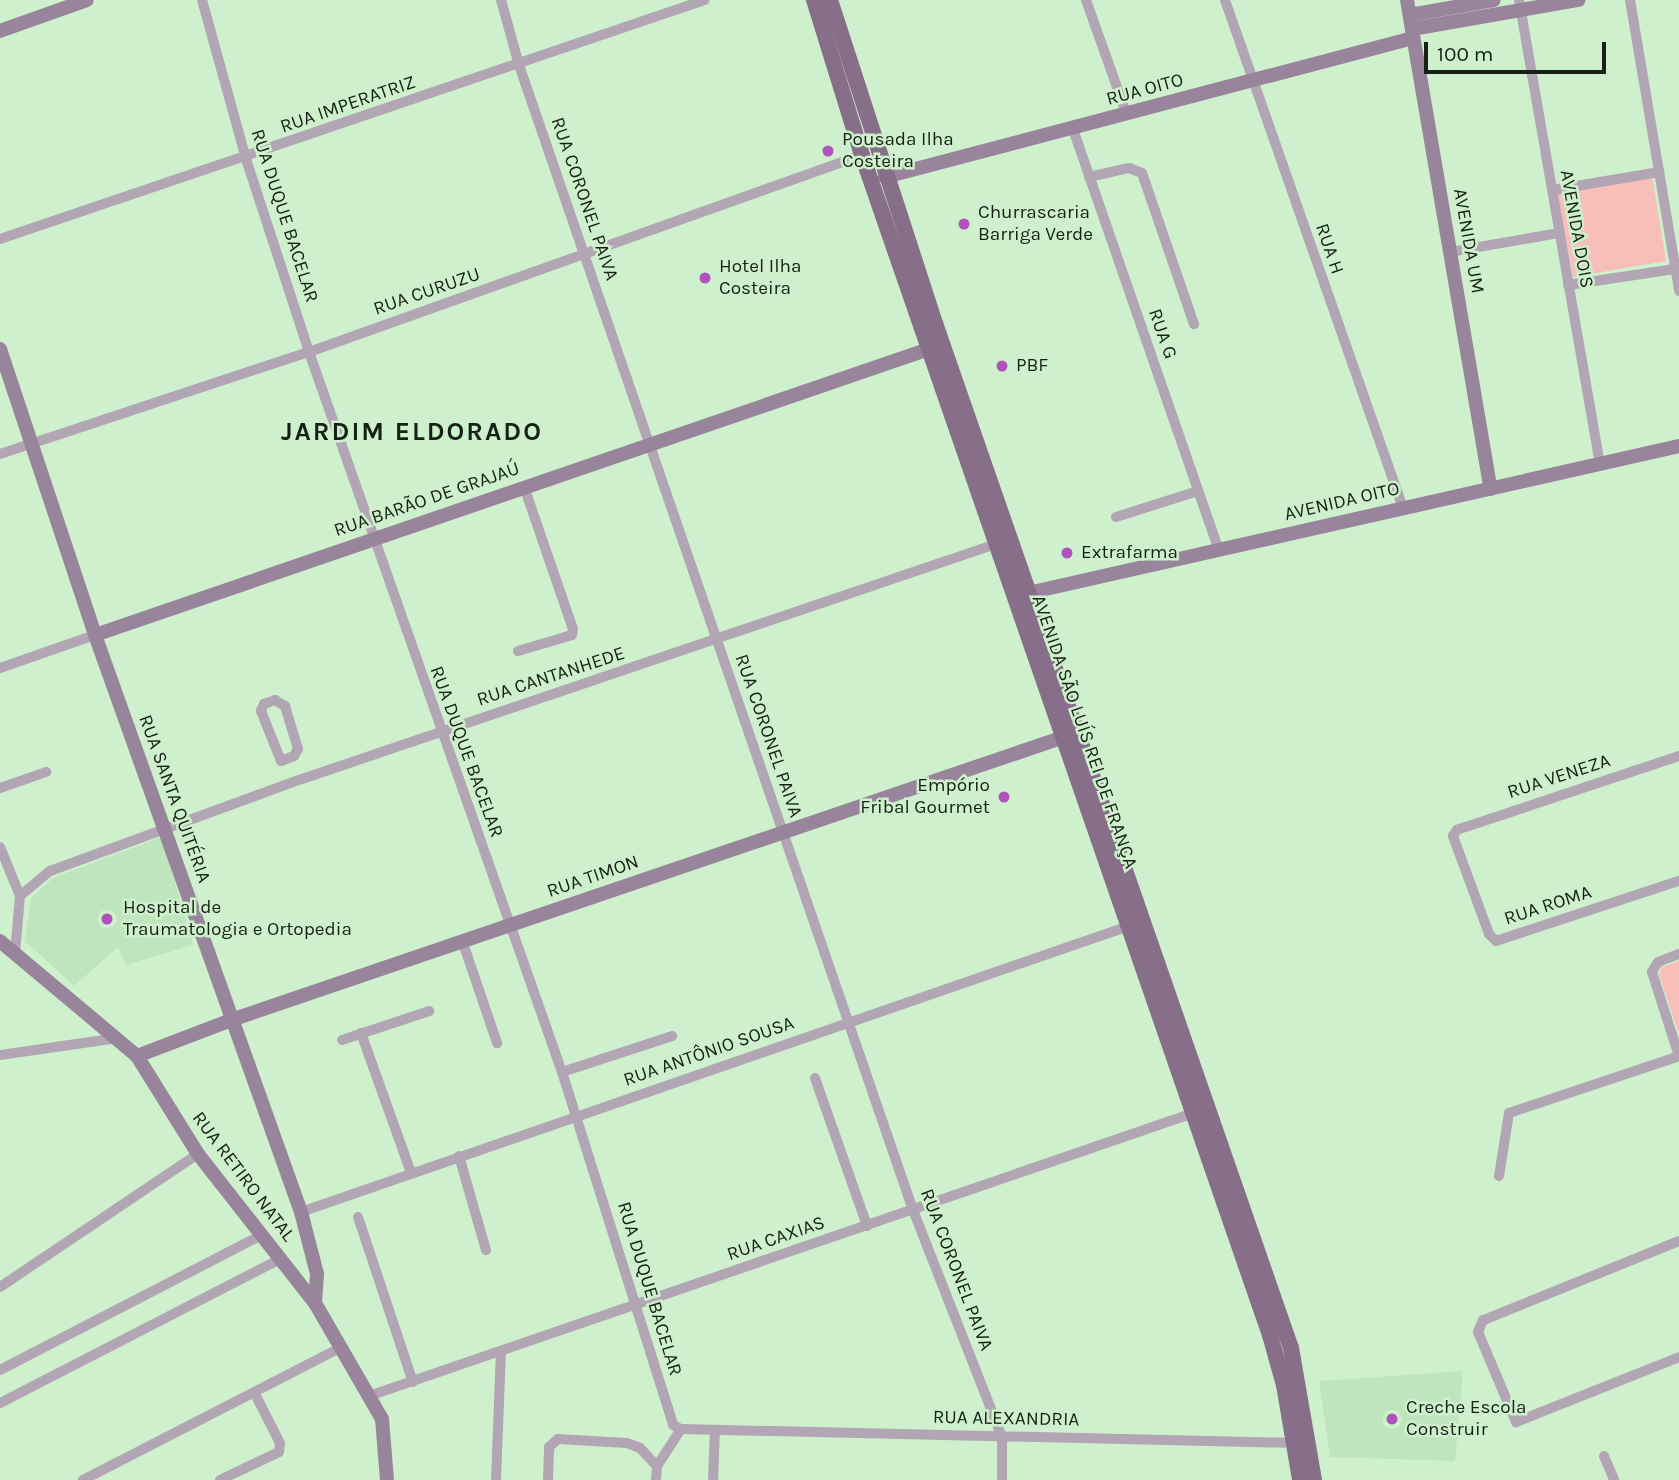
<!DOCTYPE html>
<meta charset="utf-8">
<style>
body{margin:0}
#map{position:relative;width:1679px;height:1480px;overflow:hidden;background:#cff0cd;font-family:Karla,sans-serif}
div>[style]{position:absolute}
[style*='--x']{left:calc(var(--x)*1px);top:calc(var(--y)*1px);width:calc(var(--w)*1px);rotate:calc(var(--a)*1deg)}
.built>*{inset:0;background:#bfe5bc}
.green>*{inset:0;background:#f7beba}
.street>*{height:10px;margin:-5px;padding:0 5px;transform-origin:5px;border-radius:5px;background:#b2a5b4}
.secondary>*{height:14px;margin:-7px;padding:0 7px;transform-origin:7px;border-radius:7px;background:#99859b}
.primary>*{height:16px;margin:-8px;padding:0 8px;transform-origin:8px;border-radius:8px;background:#876f8a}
.dots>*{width:19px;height:19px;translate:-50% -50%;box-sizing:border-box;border:4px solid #cff0cd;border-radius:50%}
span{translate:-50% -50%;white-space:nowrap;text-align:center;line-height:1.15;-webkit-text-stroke:5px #cff0cd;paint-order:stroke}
.street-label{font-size:19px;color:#152114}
.poi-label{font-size:19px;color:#152114}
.left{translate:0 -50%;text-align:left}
.right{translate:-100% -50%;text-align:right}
.district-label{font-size:26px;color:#152114;font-weight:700;letter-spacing:2px}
.scale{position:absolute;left:1424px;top:42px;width:182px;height:32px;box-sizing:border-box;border:4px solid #152114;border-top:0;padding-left:9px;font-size:21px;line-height:24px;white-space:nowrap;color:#152114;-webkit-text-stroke:5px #cff0cd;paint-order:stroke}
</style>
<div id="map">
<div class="built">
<i style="clip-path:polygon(162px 837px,193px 945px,126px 965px,118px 947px,74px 986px,25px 941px,31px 898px,53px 878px)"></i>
<i style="clip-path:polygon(1463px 1371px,1455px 1461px,1330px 1457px,1319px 1381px)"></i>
</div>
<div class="green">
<i style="clip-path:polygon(1652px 176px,1666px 261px,1573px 277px,1557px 193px)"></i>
<i style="clip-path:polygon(1679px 961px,1679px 1034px,1659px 974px,1662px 967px)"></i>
</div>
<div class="street">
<i style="--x:202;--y:0;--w:165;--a:74.5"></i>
<i style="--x:246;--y:159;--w:203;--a:71.9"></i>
<i style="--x:309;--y:352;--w:763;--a:70.64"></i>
<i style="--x:562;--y:1072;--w:370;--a:72.5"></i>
<i style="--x:673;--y:1425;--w:9;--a:27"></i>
<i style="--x:681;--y:1429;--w:615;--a:1.3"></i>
<i style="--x:501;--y:0;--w:67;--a:74.5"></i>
<i style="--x:519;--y:65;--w:1211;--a:71.01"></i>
<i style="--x:913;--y:1210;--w:244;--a:68.6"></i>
<i style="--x:1002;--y:1437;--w:43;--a:90"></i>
<i style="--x:1086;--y:0;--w:122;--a:70.4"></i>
<i style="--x:1225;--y:0;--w:538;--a:70.69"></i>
<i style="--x:1519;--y:0;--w:471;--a:80.1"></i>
<i style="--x:1630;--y:0;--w:295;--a:80.4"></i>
<i style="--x:1073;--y:129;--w:446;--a:70.9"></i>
<i style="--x:1089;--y:177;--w:41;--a:-12.7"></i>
<i style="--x:1129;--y:168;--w:14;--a:21"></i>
<i style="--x:1142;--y:173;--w:160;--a:71"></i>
<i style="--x:1552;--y:190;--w:109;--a:-9.5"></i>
<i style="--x:0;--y:239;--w:744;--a:-18.73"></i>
<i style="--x:1450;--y:252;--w:111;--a:-9.9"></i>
<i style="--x:1568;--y:285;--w:108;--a:-8.5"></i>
<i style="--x:0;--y:454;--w:325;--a:-18.3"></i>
<i style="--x:309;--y:352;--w:587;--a:-19.61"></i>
<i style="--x:1116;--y:517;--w:86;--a:-17.6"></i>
<i style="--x:518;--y:651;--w:56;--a:-16.5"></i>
<i style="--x:572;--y:635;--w:6;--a:-81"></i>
<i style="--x:573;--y:629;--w:150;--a:-109"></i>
<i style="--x:0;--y:668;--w:101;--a:-19.2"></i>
<i style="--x:275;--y:700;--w:12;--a:31"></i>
<i style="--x:285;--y:706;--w:45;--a:73.2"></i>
<i style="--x:298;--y:749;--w:8;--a:120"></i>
<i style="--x:294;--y:756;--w:14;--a:159"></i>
<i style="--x:281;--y:761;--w:54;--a:-111.8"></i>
<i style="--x:261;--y:711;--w:8;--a:-67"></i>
<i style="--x:264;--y:704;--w:12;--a:-20"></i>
<i style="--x:1679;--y:756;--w:234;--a:161.6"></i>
<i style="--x:1457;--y:830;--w:7;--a:124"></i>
<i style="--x:1453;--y:836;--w:104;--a:69.8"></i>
<i style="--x:1489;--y:934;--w:10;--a:45"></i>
<i style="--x:1496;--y:941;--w:193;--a:-18.2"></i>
<i style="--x:0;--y:788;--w:49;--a:-19.2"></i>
<i style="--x:0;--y:847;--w:53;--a:67.8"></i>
<i style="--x:463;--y:943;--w:106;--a:71.2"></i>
<i style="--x:15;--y:953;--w:57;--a:-85"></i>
<i style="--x:20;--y:896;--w:39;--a:-40"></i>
<i style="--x:50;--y:871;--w:268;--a:-20.1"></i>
<i style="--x:302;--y:779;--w:733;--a:-18.71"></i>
<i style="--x:1679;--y:954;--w:22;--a:159"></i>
<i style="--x:1658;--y:962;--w:12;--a:121"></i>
<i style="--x:1652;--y:972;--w:88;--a:72.2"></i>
<i style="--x:361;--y:1033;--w:149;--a:70.3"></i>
<i style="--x:342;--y:1040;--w:92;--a:-18.4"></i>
<i style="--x:0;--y:1055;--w:119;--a:-8.2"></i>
<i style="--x:562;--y:1072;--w:116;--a:-18.1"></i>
<i style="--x:815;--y:1078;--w:157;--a:70.6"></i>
<i style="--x:459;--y:1156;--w:98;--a:74"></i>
<i style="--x:1499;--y:1176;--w:64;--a:-81"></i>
<i style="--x:1509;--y:1113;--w:179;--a:-18.5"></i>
<i style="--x:301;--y:1212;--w:876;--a:-19.06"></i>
<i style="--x:358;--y:1217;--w:174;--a:71.6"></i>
<i style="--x:1679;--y:1241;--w:211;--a:158"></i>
<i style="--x:1483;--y:1320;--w:13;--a:113"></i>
<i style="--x:1478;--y:1332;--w:98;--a:67.1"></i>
<i style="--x:1516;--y:1422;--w:175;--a:-21.7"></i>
<i style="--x:0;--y:1287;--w:239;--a:-33.9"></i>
<i style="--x:0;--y:1370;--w:294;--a:-27.3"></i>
<i style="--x:369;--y:1396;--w:871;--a:-18.95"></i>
<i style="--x:0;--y:1403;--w:315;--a:-27.2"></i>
<i style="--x:1604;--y:1456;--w:26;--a:67"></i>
<i style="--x:83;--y:1480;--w:289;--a:-27.2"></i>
<i style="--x:220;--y:1480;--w:65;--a:-25.4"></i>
<i style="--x:279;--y:1452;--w:9;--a:-84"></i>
<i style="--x:280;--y:1443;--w:57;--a:-117"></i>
<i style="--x:496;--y:1480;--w:128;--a:-87.8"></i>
<i style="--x:548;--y:1480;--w:33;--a:-88"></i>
<i style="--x:549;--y:1447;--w:12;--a:-42"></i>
<i style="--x:558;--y:1439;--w:69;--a:3.3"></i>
<i style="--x:627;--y:1443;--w:14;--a:21"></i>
<i style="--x:640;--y:1448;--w:25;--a:47"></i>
<i style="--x:656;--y:1480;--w:14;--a:-86"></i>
<i style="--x:657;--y:1466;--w:44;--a:-57"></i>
<i style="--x:713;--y:1480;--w:50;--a:-87.7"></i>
</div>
<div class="secondary">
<i style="--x:1407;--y:0;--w:496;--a:80.3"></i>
<i style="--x:1410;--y:15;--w:85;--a:-10.1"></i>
<i style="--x:1412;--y:29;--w:169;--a:-9.9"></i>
<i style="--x:0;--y:31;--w:92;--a:-19.6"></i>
<i style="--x:885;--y:177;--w:546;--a:-14.75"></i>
<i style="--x:0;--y:349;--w:301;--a:71.6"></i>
<i style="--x:95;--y:635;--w:613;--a:70.35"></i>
<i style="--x:301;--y:1212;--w:64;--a:75.5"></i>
<i style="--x:317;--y:1274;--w:29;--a:94"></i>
<i style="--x:1020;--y:600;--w:11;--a:-41"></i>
<i style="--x:1028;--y:593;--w:667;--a:-12.72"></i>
<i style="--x:95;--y:635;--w:882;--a:-18.93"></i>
<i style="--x:0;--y:941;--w:179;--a:40"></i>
<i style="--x:137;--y:1056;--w:115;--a:58.1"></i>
<i style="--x:198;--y:1154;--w:189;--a:51.9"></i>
<i style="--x:315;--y:1303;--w:134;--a:60"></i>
<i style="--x:382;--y:1419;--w:61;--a:85.3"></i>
<i style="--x:137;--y:1056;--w:104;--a:-20.9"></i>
<i style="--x:234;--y:1019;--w:877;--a:-18.77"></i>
</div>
<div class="primary">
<i style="--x:814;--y:0;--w:162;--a:72.8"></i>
<i style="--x:862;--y:155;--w:1249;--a:70.93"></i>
<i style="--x:1270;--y:1335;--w:52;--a:74.4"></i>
<i style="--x:1284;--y:1385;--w:96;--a:80.4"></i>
<i style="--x:830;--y:0;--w:340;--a:72"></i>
<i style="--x:935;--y:323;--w:1085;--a:70.85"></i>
<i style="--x:1291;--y:1348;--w:134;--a:80.1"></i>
</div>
<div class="dots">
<i style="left:828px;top:151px;background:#b052bc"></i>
<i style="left:964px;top:224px;background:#b052bc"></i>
<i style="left:705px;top:278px;background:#b052bc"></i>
<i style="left:1002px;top:366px;background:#b052bc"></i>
<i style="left:1067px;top:553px;background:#b052bc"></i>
<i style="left:1004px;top:797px;background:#b052bc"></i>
<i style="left:107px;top:919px;background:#b052bc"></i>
<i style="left:1392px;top:1419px;background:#b052bc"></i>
</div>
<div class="street-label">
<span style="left:1145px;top:90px;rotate:-15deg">RUA OITO</span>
<span style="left:348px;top:105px;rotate:-19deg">RUA IMPERATRIZ</span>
<span style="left:584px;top:199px;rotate:71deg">RUA CORONEL PAIVA</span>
<span style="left:284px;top:216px;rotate:72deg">RUA DUQUE BACELAR</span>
<span style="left:1576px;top:229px;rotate:80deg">AVENIDA DOIS</span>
<span style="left:1468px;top:241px;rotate:80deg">AVENIDA UM</span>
<span style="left:1329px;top:249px;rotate:71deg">RUA H</span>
<span style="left:427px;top:292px;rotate:-19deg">RUA CURUZU</span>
<span style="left:1162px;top:334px;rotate:71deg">RUA G</span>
<span style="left:427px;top:500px;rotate:-19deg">RUA BARÃO DE GRAJAÚ</span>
<span style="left:1342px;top:502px;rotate:-13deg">AVENIDA OITO</span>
<span style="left:551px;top:677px;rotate:-18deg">RUA CANTANHEDE</span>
<span style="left:1084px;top:732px;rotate:71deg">AVENIDA SÃO LUÍS REI DE FRANÇA</span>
<span style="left:768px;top:736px;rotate:71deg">RUA CORONEL PAIVA</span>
<span style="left:466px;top:752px;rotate:70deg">RUA DUQUE BACELAR</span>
<span style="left:1559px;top:777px;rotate:-18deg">RUA VENEZA</span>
<span style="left:174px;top:799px;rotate:70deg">RUA SANTA QUITÉRIA</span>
<span style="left:593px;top:877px;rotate:-19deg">RUA TIMON</span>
<span style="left:1548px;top:906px;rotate:-18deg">RUA ROMA</span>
<span style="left:709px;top:1052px;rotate:-19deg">RUA ANTÔNIO SOUSA</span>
<span style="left:243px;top:1177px;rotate:53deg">RUA RETIRO NATAL</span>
<span style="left:776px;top:1239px;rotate:-19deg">RUA CAXIAS</span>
<span style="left:956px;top:1270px;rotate:69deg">RUA CORONEL PAIVA</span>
<span style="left:649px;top:1289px;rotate:73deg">RUA DUQUE BACELAR</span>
<span style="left:1006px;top:1419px;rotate:1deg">RUA ALEXANDRIA</span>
</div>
<div class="poi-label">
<span class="left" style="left:842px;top:151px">Pousada Ilha<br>Costeira</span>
<span class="left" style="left:978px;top:224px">Churrascaria<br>Barriga Verde</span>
<span class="left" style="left:719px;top:278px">Hotel Ilha<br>Costeira</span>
<span class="left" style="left:1016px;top:366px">PBF</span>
<span class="left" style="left:1081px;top:553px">Extrafarma</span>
<span class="right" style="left:990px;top:797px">Empório<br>Fribal Gourmet</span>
<span class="left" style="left:123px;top:919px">Hospital de<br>Traumatologia e Ortopedia</span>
<span class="left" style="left:1406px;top:1419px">Creche Escola<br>Construir</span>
</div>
<div class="district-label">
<span style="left:412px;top:432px">JARDIM ELDORADO</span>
</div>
<div class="scale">100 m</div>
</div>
